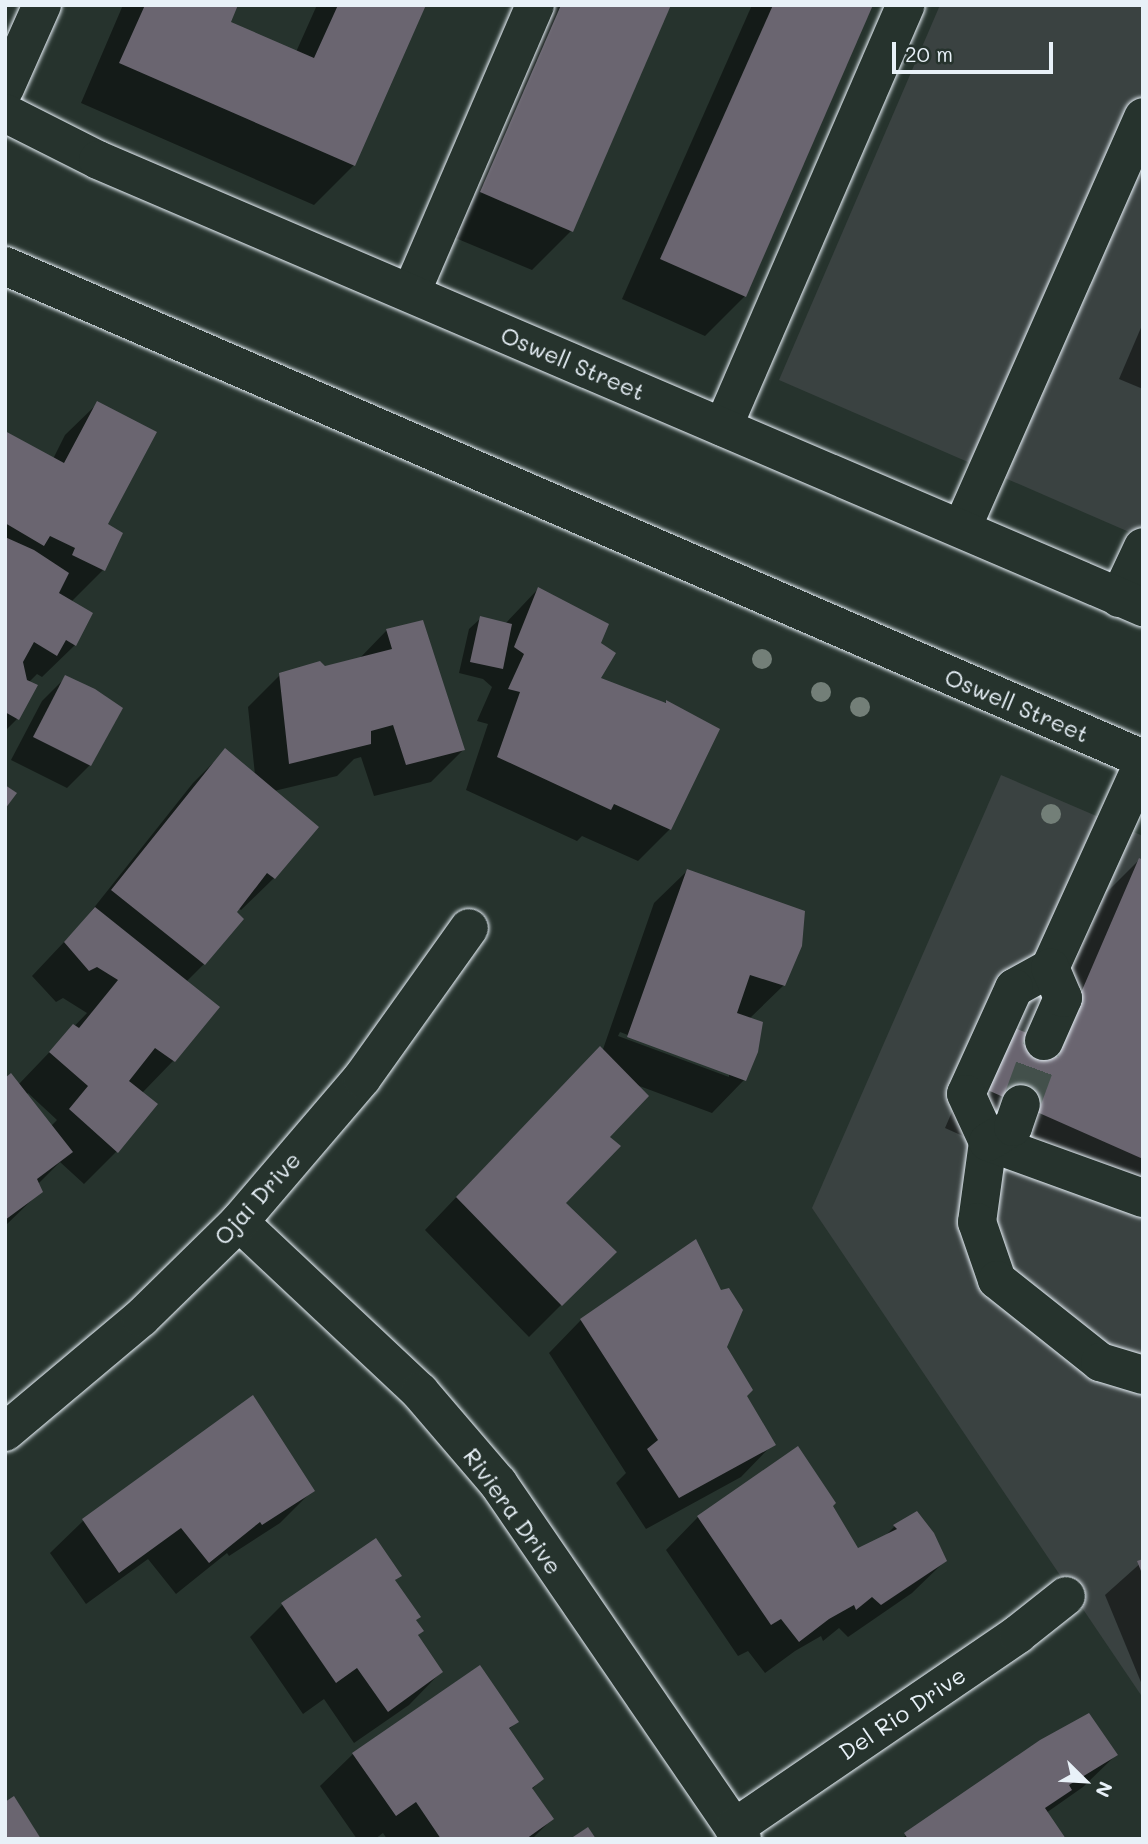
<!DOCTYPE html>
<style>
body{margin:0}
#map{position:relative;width:1148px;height:1844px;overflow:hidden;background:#26332d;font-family:Mali,sans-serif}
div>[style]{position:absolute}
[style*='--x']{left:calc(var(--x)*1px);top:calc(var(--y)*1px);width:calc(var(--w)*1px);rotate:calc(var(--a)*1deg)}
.built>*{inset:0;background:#3a4241}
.shadow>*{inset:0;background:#0007}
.building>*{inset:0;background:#6a6570}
.minor-tunnel>*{height:38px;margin-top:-19px;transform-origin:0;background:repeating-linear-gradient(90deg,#43504b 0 38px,transparent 0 57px)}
.roads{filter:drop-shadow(0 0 2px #e8f1f8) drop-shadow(0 0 2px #e8f1f8)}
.minor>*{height:38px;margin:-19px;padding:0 19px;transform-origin:19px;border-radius:19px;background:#26332d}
.major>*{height:38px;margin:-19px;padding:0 19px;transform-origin:19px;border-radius:19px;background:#26332d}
.trees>*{width:20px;height:20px;margin:-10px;border-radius:50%;background:#737f78}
span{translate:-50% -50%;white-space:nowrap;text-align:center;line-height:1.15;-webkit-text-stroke:5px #26332d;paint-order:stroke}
.street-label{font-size:23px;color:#e8f1f8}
.frame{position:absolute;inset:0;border:7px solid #e8f1f8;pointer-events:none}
.north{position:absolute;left:1050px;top:1746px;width:70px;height:70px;-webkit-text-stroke:5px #26332d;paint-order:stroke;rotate:114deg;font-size:19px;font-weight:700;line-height:28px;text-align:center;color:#e8f1f8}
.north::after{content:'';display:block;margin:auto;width:24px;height:32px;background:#e8f1f8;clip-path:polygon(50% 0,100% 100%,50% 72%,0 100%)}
.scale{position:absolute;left:892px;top:42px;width:161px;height:32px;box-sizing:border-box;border:4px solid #e8f1f8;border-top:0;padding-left:9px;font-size:21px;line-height:24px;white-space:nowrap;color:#e8f1f8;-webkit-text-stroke:5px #26332d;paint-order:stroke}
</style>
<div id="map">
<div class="built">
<i style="clip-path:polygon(940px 5px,1143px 5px,1143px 538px,779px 380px)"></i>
<i style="clip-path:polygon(1001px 775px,1143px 836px,1143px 1698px,812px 1208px)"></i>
</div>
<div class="shadow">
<i style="clip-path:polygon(123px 5px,236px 5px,228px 23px,296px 52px,317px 5px,424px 5px,354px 165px,314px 205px,81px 103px)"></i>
<i style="clip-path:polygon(540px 5px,669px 5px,571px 231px,532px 270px,441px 232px)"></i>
<i style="clip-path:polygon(752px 5px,871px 5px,745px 296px,705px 336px,622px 299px)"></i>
<i style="clip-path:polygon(1143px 323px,1143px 389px,1119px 379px)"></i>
<i style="clip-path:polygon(98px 403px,106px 525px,121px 534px,103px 570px,71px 602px,75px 645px,42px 677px,37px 674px,28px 683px,17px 719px,5px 731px,5px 434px,53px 459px,65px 435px)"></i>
<i style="clip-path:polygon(538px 589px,599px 644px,598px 679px,664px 704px,666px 702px,670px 829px,638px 861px,582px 836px,577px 841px,466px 790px,488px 724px,477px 721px,492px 687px,483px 679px,459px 673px,469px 629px,481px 618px,505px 624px)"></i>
<i style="clip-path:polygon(evenodd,387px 630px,463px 750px,431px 782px,374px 796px,361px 757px,354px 759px,337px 776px,274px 791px,274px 878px,241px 910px,238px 908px,204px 964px,186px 982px,217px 1007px,173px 1061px,142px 1093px,117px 1151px,84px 1184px,60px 1162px,37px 1185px,40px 1192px,5px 1226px,5px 1080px,18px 1085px,87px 1013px,63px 998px,56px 1002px,32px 976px,81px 924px,193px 783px,225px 751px,255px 775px,248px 707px,280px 675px,358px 660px,387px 630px,28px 1093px,57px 1120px,51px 1126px,26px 1095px,28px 1093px)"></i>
<i style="clip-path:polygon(65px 678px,90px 765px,67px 788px,11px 760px,42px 701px)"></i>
<i style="clip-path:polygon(1139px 860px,1143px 861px,1143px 1216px,945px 1128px,971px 1068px,1039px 1040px,1099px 900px)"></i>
<i style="clip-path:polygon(evenodd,687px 871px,784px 985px,749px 1019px,744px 1080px,712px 1113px,634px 1084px,608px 1137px,564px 1203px,614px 1252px,529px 1337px,425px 1230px,567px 1081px,602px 1052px,654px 903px,687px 871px,620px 1032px,729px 1073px,729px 1077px,618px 1036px,620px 1032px)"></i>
<i style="clip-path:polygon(581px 1320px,745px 1396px,773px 1444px,741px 1477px,646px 1529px,616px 1483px,626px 1473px,549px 1353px)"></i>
<i style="clip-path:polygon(252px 1398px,312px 1491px,280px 1523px,229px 1556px,227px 1553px,176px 1594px,148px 1559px,86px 1604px,50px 1553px,83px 1521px)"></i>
<i style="clip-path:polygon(798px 1448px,857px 1550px,884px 1537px,895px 1526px,945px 1561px,912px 1593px,848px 1637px,839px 1628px,823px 1641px,821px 1636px,795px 1651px,765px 1673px,748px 1651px,738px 1656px,666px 1550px,698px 1517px)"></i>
<i style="clip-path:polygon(1143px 1561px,1143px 1687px,1105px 1595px)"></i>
<i style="clip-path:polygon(400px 1575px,394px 1581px,422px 1631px,416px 1637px,441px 1672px,409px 1705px,354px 1743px,324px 1699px,303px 1714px,250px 1637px,282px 1605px)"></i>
<i style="clip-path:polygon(517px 1722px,508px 1730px,542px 1779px,531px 1790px,552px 1819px,532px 1839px,387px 1839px,383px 1833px,375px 1839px,357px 1839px,320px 1786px,353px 1754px)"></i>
<i style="clip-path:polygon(1041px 1742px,1116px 1755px,1083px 1787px,1046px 1813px,1064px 1839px,901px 1839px)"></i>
</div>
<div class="building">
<i style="clip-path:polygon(145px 5px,238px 5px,231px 22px,314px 58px,338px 5px,426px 5px,355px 166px,119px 63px)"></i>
<i style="clip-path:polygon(561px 5px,671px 5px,573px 232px,480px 192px)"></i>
<i style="clip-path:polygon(773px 5px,873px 5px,746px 297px,660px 259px)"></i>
<i style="clip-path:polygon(97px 401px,157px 432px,108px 524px,123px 533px,105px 571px,72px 555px,75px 548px,50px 536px,44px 546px,5px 523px,5px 431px,64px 463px)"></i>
<i style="clip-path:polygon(5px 537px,34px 550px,69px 573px,59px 593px,93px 613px,76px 646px,66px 640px,57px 656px,34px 642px,23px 662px,27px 680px,38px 685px,19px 720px,5px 712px)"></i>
<i style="clip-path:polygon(538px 587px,609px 624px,601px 643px,616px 653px,601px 678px,666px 703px,666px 700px,720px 729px,671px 830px,614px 804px,611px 810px,497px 757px,520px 692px,508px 689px,524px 654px,514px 647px)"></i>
<i style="clip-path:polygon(480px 616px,512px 624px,503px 669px,470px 662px)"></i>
<i style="clip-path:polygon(423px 620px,465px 750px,406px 765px,393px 725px,371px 731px,371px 744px,289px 764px,279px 673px,320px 661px,325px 666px,392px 649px,386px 629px)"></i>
<i style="clip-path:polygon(65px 675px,95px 689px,123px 708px,91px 766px,33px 737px)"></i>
<i style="clip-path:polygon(225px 748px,319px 827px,275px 879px,267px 873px,237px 912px,244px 919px,205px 965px,111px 890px)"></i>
<i style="clip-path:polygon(5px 785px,17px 793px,5px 809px)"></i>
<i style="clip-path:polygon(1139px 858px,1143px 860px,1143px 1159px,983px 1088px,1010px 1026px,1058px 1046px)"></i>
<i style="clip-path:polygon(687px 869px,805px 911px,802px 946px,785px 986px,750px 975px,737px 1013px,763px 1022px,758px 1052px,746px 1081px,627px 1037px)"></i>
<i style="clip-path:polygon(95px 907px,220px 1007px,175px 1062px,155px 1048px,129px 1081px,158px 1104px,118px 1153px,69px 1109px,88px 1086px,49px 1052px,73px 1024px,79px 1028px,118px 980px,97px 967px,89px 971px,64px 942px)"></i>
<i style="clip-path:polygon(600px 1046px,649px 1096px,610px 1137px,621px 1146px,566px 1203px,617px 1252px,562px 1306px,456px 1197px)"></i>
<i style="clip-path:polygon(11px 1073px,73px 1152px,37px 1179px,43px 1192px,5px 1220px,5px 1078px)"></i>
<i style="clip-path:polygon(696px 1239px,721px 1290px,729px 1288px,743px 1310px,727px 1347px,753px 1390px,747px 1396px,776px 1445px,679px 1498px,647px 1449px,658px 1440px,580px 1319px)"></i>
<i style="clip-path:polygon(253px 1395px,315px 1491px,262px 1525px,260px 1522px,209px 1563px,181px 1528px,119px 1573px,82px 1519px)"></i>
<i style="clip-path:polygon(798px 1446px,836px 1503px,833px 1506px,858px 1548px,897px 1529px,893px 1525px,917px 1511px,934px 1533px,947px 1561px,881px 1605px,872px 1597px,856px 1610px,854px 1605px,829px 1619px,799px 1642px,781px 1619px,771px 1625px,697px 1516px)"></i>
<i style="clip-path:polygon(376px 1538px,402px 1576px,395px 1580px,421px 1617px,416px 1620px,424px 1631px,418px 1635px,443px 1672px,388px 1712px,357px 1668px,336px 1683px,281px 1603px)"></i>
<i style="clip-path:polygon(1143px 1559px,1143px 1576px,1137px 1561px)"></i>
<i style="clip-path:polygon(480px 1665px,519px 1722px,509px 1728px,544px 1779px,532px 1788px,554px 1819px,526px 1839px,441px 1839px,416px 1802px,396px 1816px,352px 1753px)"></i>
<i style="clip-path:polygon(1089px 1713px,1118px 1755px,1069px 1785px,1072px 1790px,1045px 1808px,1066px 1839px,908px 1839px,904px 1833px,1040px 1740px)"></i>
<i style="clip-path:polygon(14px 1796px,41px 1839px,5px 1839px,5px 1802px)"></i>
<i style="clip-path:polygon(588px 1827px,596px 1839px,570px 1839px)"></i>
</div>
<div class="minor-tunnel">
<i style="--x:1021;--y:1104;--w:67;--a:-69.9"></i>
</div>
<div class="roads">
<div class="minor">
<i style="--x:5;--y:88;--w:91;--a:-66"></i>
<i style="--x:411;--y:293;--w:314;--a:-66.7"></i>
<i style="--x:723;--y:427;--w:460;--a:-66.6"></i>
<i style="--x:962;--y:528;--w:449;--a:-66.2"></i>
<i style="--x:1119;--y:598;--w:56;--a:-64.8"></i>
<i style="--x:1143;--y:763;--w:225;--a:114.4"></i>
<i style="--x:1050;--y:968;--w:41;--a:150.9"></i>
<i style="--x:1014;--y:988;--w:116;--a:114.4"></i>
<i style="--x:966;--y:1094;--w:53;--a:65.4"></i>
<i style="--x:988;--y:1142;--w:81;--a:97.8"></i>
<i style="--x:977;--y:1222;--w:61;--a:71"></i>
<i style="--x:997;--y:1280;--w:132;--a:38.5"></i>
<i style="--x:1100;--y:1362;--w:45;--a:16.8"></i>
<i style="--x:1044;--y:1041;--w:47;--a:-66.2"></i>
<i style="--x:1063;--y:998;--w:33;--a:-113"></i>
<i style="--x:988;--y:1142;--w:165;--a:19.9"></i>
<i style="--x:988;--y:1142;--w:29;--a:-31"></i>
<i style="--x:1013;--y:1127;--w:24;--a:-71"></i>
<i style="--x:239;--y:1222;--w:248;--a:43.2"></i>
<i style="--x:420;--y:1392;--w:120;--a:49.4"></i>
<i style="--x:498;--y:1483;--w:432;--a:55.6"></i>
<i style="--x:5;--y:1432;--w:177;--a:-40"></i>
<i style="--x:141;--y:1318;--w:137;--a:-44.4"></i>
<i style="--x:239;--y:1222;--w:189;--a:-49.5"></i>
<i style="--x:362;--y:1078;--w:184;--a:-54.5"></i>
<i style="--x:734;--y:1828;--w:344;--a:-34.3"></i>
<i style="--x:1018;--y:1634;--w:61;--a:-38.4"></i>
</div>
<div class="major">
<i style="--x:5;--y:113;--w:104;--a:26.8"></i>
<i style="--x:98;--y:160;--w:1137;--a:23.16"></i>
<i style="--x:5;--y:266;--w:1240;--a:23.42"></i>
</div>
</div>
<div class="trees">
<i style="left:762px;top:659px"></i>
<i style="left:821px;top:692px"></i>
<i style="left:860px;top:707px"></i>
<i style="left:1051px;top:814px"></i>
</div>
<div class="street-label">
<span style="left:573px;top:363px;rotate:23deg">Oswell Street</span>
<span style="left:1017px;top:705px;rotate:23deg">Oswell Street</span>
<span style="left:257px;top:1198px;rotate:-48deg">Ojai Drive</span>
<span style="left:513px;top:1511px;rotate:54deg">Riviera Drive</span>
<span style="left:902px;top:1713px;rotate:-34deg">Del Rio Drive</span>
</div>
<div class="frame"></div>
<div class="north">N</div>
<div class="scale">20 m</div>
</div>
